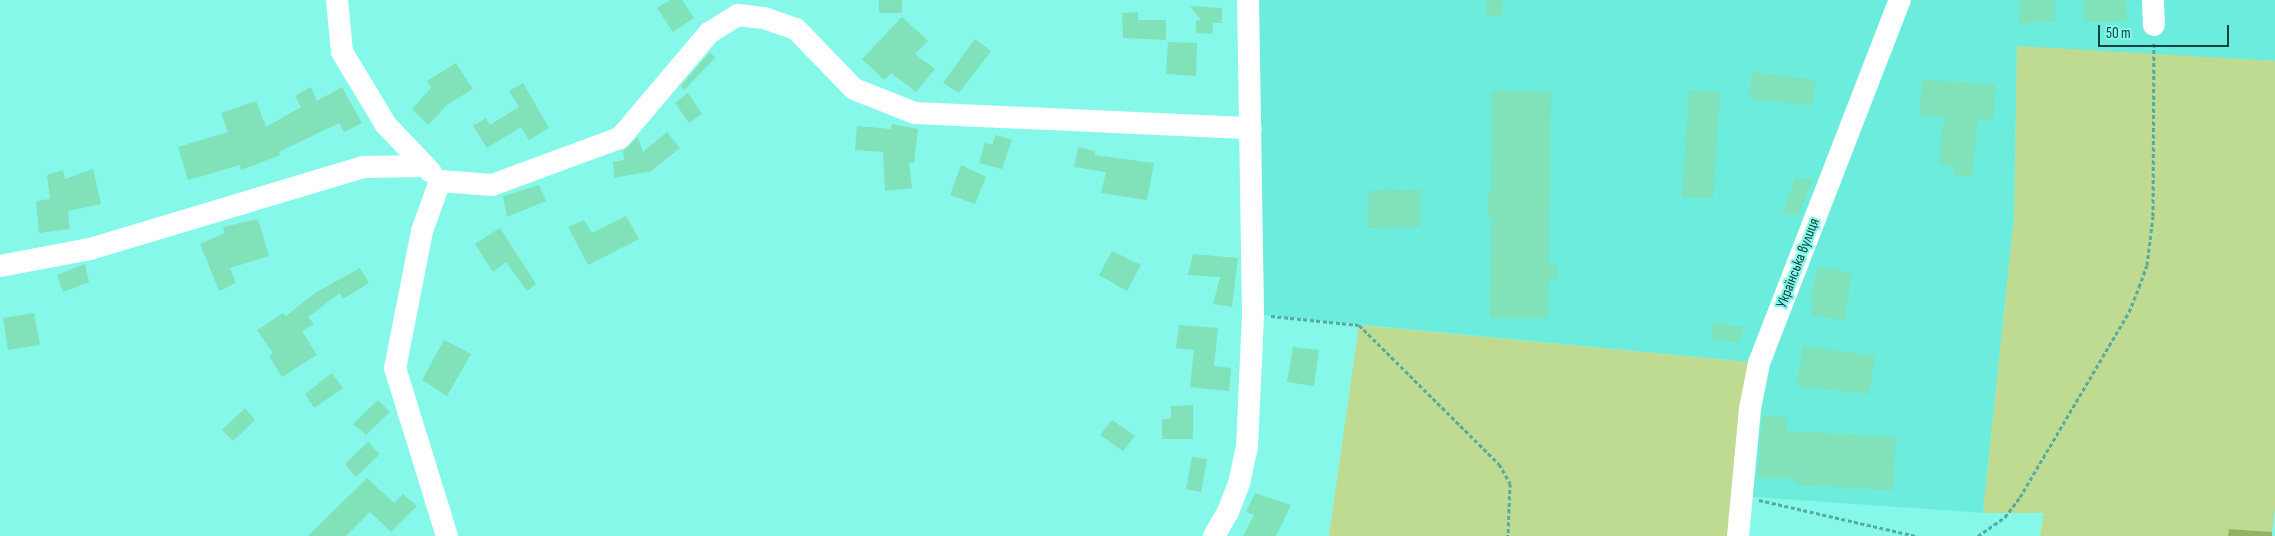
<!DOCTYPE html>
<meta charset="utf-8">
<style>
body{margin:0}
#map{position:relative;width:2275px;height:536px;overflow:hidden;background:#86f8ea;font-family:"Sofia Sans Condensed",sans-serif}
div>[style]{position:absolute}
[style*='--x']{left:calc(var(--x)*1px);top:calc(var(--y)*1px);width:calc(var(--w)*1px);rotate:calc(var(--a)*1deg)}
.built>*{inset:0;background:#6cecdd}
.green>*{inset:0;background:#bfda91}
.forest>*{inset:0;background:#95b164}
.building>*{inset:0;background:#81e1b9}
.path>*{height:3px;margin-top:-1.5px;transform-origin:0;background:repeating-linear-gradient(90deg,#54aba1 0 4px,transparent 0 6.5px)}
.minor>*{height:22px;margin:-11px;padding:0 11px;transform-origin:11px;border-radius:11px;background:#fff}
span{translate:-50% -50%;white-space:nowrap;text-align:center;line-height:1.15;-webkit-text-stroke:4.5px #86f8ea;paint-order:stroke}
.street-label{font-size:15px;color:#10433e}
.scale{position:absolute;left:2098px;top:25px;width:131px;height:22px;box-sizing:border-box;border:2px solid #10433e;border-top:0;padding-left:6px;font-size:15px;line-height:18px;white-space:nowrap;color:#10433e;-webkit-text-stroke:4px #86f8ea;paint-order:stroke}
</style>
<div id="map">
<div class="built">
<i style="clip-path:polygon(1248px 0,2275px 0,2275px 61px,2017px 47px,2014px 217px,1983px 513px,1741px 496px,1759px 363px,1253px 314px)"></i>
</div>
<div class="green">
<i style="clip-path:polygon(2017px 46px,2275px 61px,2275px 508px,2272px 532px,2230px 529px,2228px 536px,2040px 536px,2044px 513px,1983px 513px,2014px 217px)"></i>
<i style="clip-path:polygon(1359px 325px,1759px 363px,1738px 536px,1329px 536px)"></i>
</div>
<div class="forest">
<i style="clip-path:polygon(2229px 529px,2272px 532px,2272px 536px,2228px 536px)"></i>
</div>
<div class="building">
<i style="clip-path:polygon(670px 0,682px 0,694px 18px,673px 32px,657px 8px)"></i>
<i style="clip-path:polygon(879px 0,902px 0,902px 13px,879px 13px)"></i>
<i style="clip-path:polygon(1487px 0,1503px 0,1502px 17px,1486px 16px)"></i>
<i style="clip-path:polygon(2020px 0,2055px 0,2055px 22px,2019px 23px)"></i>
<i style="clip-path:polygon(2084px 0,2126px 0,2127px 21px,2084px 22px)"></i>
<i style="clip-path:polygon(1190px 6px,1222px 8px,1222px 23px,1213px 23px,1212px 34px,1196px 33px,1196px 20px,1201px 20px)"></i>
<i style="clip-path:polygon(1138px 12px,1138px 20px,1166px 20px,1166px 40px,1123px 38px,1122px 13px)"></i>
<i style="clip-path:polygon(902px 17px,928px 41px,915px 54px,935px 69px,916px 92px,891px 73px,884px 80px,862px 59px)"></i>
<i style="clip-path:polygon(975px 39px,991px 51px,959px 93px,943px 83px)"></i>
<i style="clip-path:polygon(1168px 42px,1197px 43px,1196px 76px,1166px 74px)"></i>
<i style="clip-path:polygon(709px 53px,716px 57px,684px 90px,681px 86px)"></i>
<i style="clip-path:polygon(456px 63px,473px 89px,447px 105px,428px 125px,412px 109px,431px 88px,427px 81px)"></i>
<i style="clip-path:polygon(1753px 72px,1816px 80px,1812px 106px,1749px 98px)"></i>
<i style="clip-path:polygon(1922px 80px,1995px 84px,1993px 120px,1978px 119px,1972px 177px,1953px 175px,1954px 167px,1939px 165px,1944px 117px,1920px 115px)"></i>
<i style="clip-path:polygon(523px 83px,549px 128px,529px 140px,521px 127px,487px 148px,473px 126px,486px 118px,490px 125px,519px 107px,509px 91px)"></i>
<i style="clip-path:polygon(311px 87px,317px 101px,342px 87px,362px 123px,344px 132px,339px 123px,279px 152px,280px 155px,241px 170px,240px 165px,188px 180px,178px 147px,228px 132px,221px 113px,256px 101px,266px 127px,301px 107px,295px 96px)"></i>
<i style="clip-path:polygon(1689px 90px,1720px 92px,1713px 198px,1682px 197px)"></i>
<i style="clip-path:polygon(1492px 91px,1551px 92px,1549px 264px,1557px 264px,1557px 279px,1549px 278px,1548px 318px,1490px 318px,1491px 219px,1487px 219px,1488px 192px,1491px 192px)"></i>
<i style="clip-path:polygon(688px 93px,702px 114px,689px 123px,675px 103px)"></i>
<i style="clip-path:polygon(892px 124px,918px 129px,914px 163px,909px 163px,912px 188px,885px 191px,883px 152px,855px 150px,857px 126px,891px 129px)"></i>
<i style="clip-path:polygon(667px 132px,680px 148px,651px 171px,614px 178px,613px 162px,624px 160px,623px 151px,638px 137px,643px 152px)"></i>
<i style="clip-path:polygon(996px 135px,1012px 140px,1002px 169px,979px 163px,985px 142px,992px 145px)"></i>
<i style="clip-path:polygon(1078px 147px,1095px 151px,1094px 155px,1154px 163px,1147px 200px,1101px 193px,1106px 172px,1074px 167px)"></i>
<i style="clip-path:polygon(961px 165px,986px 177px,975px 204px,950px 195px)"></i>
<i style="clip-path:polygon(93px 169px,101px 204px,68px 211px,70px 229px,39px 233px,36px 201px,50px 199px,47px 175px,63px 170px,65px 179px)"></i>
<i style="clip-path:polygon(1795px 178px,1813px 179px,1799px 215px,1782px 214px)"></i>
<i style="clip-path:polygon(539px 185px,546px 201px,507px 217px,503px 196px)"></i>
<i style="clip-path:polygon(1420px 189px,1420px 227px,1368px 228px,1369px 191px)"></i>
<i style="clip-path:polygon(626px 216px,639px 239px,588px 265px,568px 227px,584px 220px,592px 233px)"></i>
<i style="clip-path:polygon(258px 219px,269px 256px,230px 268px,236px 283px,219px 291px,200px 244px,225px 233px,223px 227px)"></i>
<i style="clip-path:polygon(500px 228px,536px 284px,527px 291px,506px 262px,493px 272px,475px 244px)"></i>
<i style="clip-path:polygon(1112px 251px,1141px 265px,1127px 291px,1099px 275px)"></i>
<i style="clip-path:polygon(1193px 254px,1238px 258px,1232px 307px,1213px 304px,1220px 277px,1188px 275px)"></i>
<i style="clip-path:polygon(85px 264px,89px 282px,63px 292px,57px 275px)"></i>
<i style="clip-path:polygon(1818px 267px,1852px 273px,1844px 321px,1811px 315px,1813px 299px,1810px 298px)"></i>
<i style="clip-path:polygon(360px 268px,369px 283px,343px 299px,340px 293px,308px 317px,314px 324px,302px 331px,317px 355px,282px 377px,269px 356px,273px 353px,257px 330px,283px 313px,286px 316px,315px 293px)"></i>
<i style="clip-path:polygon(34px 313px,40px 345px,8px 350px,3px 318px)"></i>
<i style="clip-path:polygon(1713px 323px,1743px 327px,1740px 343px,1710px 338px)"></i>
<i style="clip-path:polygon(1179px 325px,1218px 328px,1214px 366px,1231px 368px,1229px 391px,1190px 387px,1194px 350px,1176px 348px)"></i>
<i style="clip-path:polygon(444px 340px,471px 354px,447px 396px,422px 380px)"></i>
<i style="clip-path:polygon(1803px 346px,1875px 356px,1869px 394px,1797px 386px)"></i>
<i style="clip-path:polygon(1293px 347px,1319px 350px,1314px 386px,1287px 382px)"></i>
<i style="clip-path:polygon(332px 373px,343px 388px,314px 408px,305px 394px)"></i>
<i style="clip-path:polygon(378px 400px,390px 412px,366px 435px,353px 424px)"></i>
<i style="clip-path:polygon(1193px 405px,1193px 439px,1162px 439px,1162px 419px,1171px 419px,1171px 406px)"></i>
<i style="clip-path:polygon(245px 408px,255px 420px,233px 441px,222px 430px)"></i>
<i style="clip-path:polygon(1763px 415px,1787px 418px,1787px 431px,1896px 437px,1893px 490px,1796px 485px,1797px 478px,1757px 478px)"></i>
<i style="clip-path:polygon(1112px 420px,1135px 436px,1123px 451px,1100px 435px)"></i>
<i style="clip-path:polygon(368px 442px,380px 454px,356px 477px,345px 464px)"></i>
<i style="clip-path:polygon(1192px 457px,1207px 459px,1201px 492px,1186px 489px)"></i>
<i style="clip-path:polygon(367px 478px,394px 503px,403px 494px,417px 506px,391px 532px,370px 512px,346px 536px,308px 536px)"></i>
<i style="clip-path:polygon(1255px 493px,1291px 505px,1276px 536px,1243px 536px,1254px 515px,1246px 512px)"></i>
</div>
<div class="path">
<i style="--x:1271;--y:316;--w:88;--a:5.8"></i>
<i style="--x:1359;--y:325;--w:197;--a:44.8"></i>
<i style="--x:1499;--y:464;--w:22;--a:60"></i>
<i style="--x:1510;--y:483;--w:53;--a:92.2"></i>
<i style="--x:1759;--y:500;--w:161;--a:12.9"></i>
<i style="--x:1978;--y:536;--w:33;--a:-35"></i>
<i style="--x:2005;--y:517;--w:25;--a:-53"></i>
<i style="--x:2020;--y:497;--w:215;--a:-59.5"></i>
<i style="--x:2129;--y:312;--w:27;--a:-68"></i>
<i style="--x:2139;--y:287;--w:23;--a:-70"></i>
<i style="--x:2147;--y:265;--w:49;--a:-83"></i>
<i style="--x:2153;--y:216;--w:173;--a:-89.7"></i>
</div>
<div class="minor">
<i style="--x:337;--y:0;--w:52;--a:84.5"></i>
<i style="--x:342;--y:52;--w:85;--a:58.9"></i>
<i style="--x:386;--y:125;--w:64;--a:46.3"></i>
<i style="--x:2153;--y:0;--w:25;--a:88"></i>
<i style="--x:440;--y:181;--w:52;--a:4.4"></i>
<i style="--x:492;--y:185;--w:136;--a:-20.2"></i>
<i style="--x:620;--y:138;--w:138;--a:-49.7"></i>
<i style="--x:709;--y:33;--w:34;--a:-32"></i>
<i style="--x:738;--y:15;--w:26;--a:7"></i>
<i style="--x:764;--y:18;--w:34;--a:19"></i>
<i style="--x:796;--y:29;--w:83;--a:46"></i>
<i style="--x:854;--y:89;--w:66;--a:21.5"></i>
<i style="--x:915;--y:113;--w:336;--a:2.6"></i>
<i style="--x:440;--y:181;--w:53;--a:109.8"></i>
<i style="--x:422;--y:231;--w:140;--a:101.1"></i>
<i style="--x:395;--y:368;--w:176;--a:72.8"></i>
<i style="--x:0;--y:266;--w:92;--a:-10.7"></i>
<i style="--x:90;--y:249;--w:285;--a:-16.7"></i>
<i style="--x:363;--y:167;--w:62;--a:-0.9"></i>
<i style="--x:1214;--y:536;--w:28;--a:-60"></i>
<i style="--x:1228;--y:512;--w:30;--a:-69"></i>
<i style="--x:1239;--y:484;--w:38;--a:-78"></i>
<i style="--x:1247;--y:447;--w:133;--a:-87.4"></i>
<i style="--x:1253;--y:314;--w:314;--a:-90.9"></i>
<i style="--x:1738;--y:536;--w:128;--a:-84.6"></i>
<i style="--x:1750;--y:409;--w:47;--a:-78.9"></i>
<i style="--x:1759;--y:363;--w:389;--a:-68.8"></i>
</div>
<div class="street-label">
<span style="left:1798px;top:263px;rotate:-69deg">Українська вулиця</span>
</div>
<div class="scale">50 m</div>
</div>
